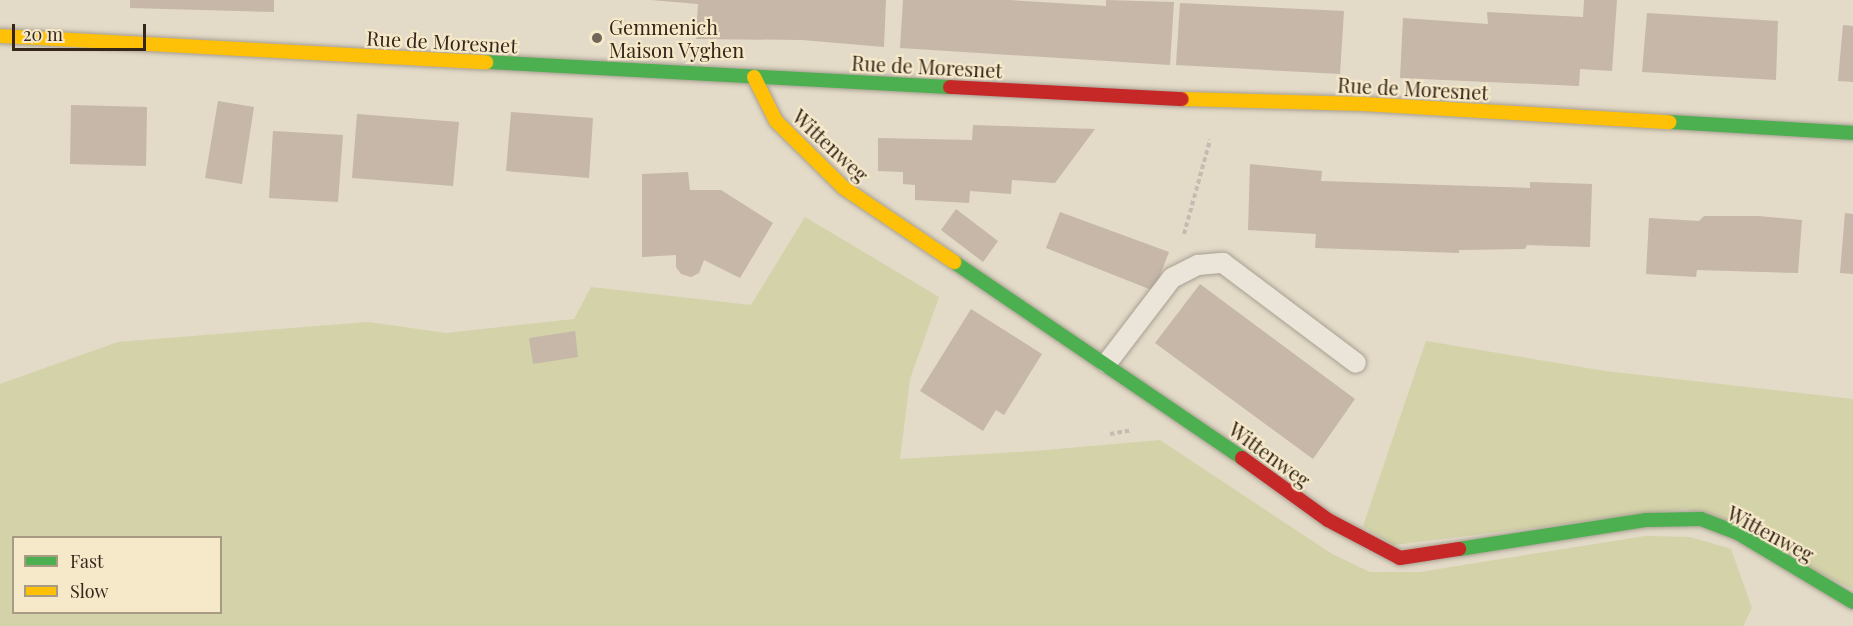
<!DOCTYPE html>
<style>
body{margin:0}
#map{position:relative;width:1853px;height:626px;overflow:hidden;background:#e3dac7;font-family:"Playfair Display",serif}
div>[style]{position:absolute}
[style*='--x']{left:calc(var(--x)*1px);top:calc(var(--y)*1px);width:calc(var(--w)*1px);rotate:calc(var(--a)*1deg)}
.green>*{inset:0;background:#d3d2a8}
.building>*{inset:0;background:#c6b7a8}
.path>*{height:4px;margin-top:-2px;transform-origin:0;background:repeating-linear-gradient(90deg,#c3bcb1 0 4.5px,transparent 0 7.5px)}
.roads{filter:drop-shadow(0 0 2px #a79f91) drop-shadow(0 0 2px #a79f91)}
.lane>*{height:20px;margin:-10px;padding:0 10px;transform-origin:10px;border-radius:10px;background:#ebe5d9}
.fast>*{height:14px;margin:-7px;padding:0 7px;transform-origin:7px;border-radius:7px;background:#4caf50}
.slow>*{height:14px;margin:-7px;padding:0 7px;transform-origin:7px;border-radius:7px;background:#ffc107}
.jam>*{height:14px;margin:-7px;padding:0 7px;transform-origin:7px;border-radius:7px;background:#c62828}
.dots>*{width:16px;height:16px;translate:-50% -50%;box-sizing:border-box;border:3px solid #f6e9ca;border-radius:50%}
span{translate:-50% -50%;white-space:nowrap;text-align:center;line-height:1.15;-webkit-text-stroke:4.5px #f6e9ca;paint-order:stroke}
.poi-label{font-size:20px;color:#34261a}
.left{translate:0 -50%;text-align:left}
.street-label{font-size:20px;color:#34261a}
.legend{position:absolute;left:12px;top:536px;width:210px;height:78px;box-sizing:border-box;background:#f6e9ca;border:2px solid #a89b84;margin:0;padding:8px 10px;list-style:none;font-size:18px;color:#34261a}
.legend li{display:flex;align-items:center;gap:12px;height:30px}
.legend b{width:30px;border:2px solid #a89b84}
.scale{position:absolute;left:12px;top:24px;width:134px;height:27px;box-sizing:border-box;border:3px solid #34261a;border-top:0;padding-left:8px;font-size:18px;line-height:21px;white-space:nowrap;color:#34261a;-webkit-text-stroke:4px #f6e9ca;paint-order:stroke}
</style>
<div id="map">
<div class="green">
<i style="clip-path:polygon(evenodd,805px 217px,939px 297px,910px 379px,900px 459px,1035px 451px,1160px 440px,1332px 554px,1370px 572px,1420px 572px,1645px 536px,1690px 537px,1731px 549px,1752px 608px,1743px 626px,0 626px,0 384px,118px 342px,368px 322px,446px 333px,574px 319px,591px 287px,751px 305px,805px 217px,14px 538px,220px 538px,220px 612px,14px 612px,14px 538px)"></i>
<i style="clip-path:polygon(1426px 341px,1605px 371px,1853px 399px,1853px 589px,1686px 509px,1393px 545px,1363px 526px)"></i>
</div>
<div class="building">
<i style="clip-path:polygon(130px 0,274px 0,274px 12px,130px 8px)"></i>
<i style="clip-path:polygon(651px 0,886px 0,884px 47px,802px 40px,696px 39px,698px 4px)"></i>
<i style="clip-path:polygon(903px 0,1009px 0,1106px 6px,1106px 0,1174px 2px,1170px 65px,900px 48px)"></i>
<i style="clip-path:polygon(1584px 0,1617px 0,1612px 71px,1580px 69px,1579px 86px,1400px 78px,1403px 18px,1488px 24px,1487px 12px,1583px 17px)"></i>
<i style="clip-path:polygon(1180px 3px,1344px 11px,1340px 74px,1176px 65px)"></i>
<i style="clip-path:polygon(1647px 13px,1778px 21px,1776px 80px,1642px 72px)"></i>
<i style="clip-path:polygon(1843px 25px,1853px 26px,1853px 82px,1838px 81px)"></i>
<i style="clip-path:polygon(218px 101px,254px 107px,242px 184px,205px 178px)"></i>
<i style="clip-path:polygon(71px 105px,147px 107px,146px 166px,70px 164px)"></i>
<i style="clip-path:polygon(511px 112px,593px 118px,589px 178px,506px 171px)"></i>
<i style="clip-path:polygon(357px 114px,459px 122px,453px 186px,352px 178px)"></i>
<i style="clip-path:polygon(973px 125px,1095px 129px,1055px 183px,1012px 180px,1011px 194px,970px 191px,969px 203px,915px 200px,915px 185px,903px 184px,903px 172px,878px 171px,878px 138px,972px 140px)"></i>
<i style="clip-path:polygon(273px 131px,343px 135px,338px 202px,269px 198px)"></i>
<i style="clip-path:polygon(1250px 164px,1322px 171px,1321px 181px,1530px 188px,1530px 182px,1592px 184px,1590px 247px,1527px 245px,1525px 249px,1459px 250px,1459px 253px,1315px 248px,1316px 234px,1248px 230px)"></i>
<i style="clip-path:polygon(688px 172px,690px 190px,721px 190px,773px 223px,740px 278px,704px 260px,699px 273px,691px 277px,681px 274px,676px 267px,676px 255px,642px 257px,642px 174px)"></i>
<i style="clip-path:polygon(956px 209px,998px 241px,983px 262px,941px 230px)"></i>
<i style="clip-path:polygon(1060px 212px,1169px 252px,1154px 291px,1046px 248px)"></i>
<i style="clip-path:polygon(1845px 213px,1853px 214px,1853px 274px,1840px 273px)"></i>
<i style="clip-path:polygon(1704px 216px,1758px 216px,1802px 220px,1798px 273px,1697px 270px,1696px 277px,1646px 274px,1649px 218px,1699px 221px)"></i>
<i style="clip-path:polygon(1200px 284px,1355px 399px,1313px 459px,1155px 343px)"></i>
<i style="clip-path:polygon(971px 309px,1042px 354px,1004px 415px,996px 410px,983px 431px,920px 391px)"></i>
<i style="clip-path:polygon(575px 331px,578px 357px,533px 364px,529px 338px)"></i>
</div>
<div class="path">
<i style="--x:1184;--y:234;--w:98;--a:-74.5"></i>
<i style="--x:1110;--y:434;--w:22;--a:-10"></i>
</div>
<div class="roads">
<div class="lane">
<i style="--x:1107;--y:363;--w:107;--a:-52.6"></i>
<i style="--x:1172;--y:278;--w:29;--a:-27"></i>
<i style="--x:1198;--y:265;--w:25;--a:-5"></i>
<i style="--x:1223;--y:263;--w:166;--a:36.9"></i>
</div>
<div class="fast">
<i style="--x:486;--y:62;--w:465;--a:3.1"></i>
<i style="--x:1669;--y:122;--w:184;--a:3.4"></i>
<i style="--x:954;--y:262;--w:348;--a:34.2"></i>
<i style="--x:1459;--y:549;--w:190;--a:-8.8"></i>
<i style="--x:1647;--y:520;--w:54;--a:-1.1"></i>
<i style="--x:1701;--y:519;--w:40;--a:21"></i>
<i style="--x:1738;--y:533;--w:134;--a:31"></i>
</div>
<div class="slow">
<i style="--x:0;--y:36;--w:487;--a:3.1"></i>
<i style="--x:754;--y:77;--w:49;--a:63.4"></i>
<i style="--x:776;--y:121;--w:95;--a:44.6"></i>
<i style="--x:844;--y:188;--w:133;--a:33.9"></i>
<i style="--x:1182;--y:99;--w:181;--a:1.6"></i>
<i style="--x:1363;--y:104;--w:307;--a:3.4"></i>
</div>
<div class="jam">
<i style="--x:950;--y:87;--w:232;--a:3"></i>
<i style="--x:1242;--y:458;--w:106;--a:35.8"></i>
<i style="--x:1328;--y:520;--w:81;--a:27.8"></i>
<i style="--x:1400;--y:558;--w:60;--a:-8.7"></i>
</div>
</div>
<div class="dots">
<i style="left:597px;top:38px;background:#716557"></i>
</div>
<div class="poi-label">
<span class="left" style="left:609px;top:38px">Gemmenich<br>Maison Vyghen</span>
</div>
<div class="street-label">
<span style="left:442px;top:41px;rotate:3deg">Rue de Moresnet</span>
<span style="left:927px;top:66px;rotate:3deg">Rue de Moresnet</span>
<span style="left:1413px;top:88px;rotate:3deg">Rue de Moresnet</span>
<span style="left:831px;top:145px;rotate:43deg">Wittenweg</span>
<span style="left:1270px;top:454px;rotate:36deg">Wittenweg</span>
<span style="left:1771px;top:533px;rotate:28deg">Wittenweg</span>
</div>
<ul class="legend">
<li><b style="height:8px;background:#4caf50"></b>Fast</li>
<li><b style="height:8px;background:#ffc107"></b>Slow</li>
</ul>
<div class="scale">20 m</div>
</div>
